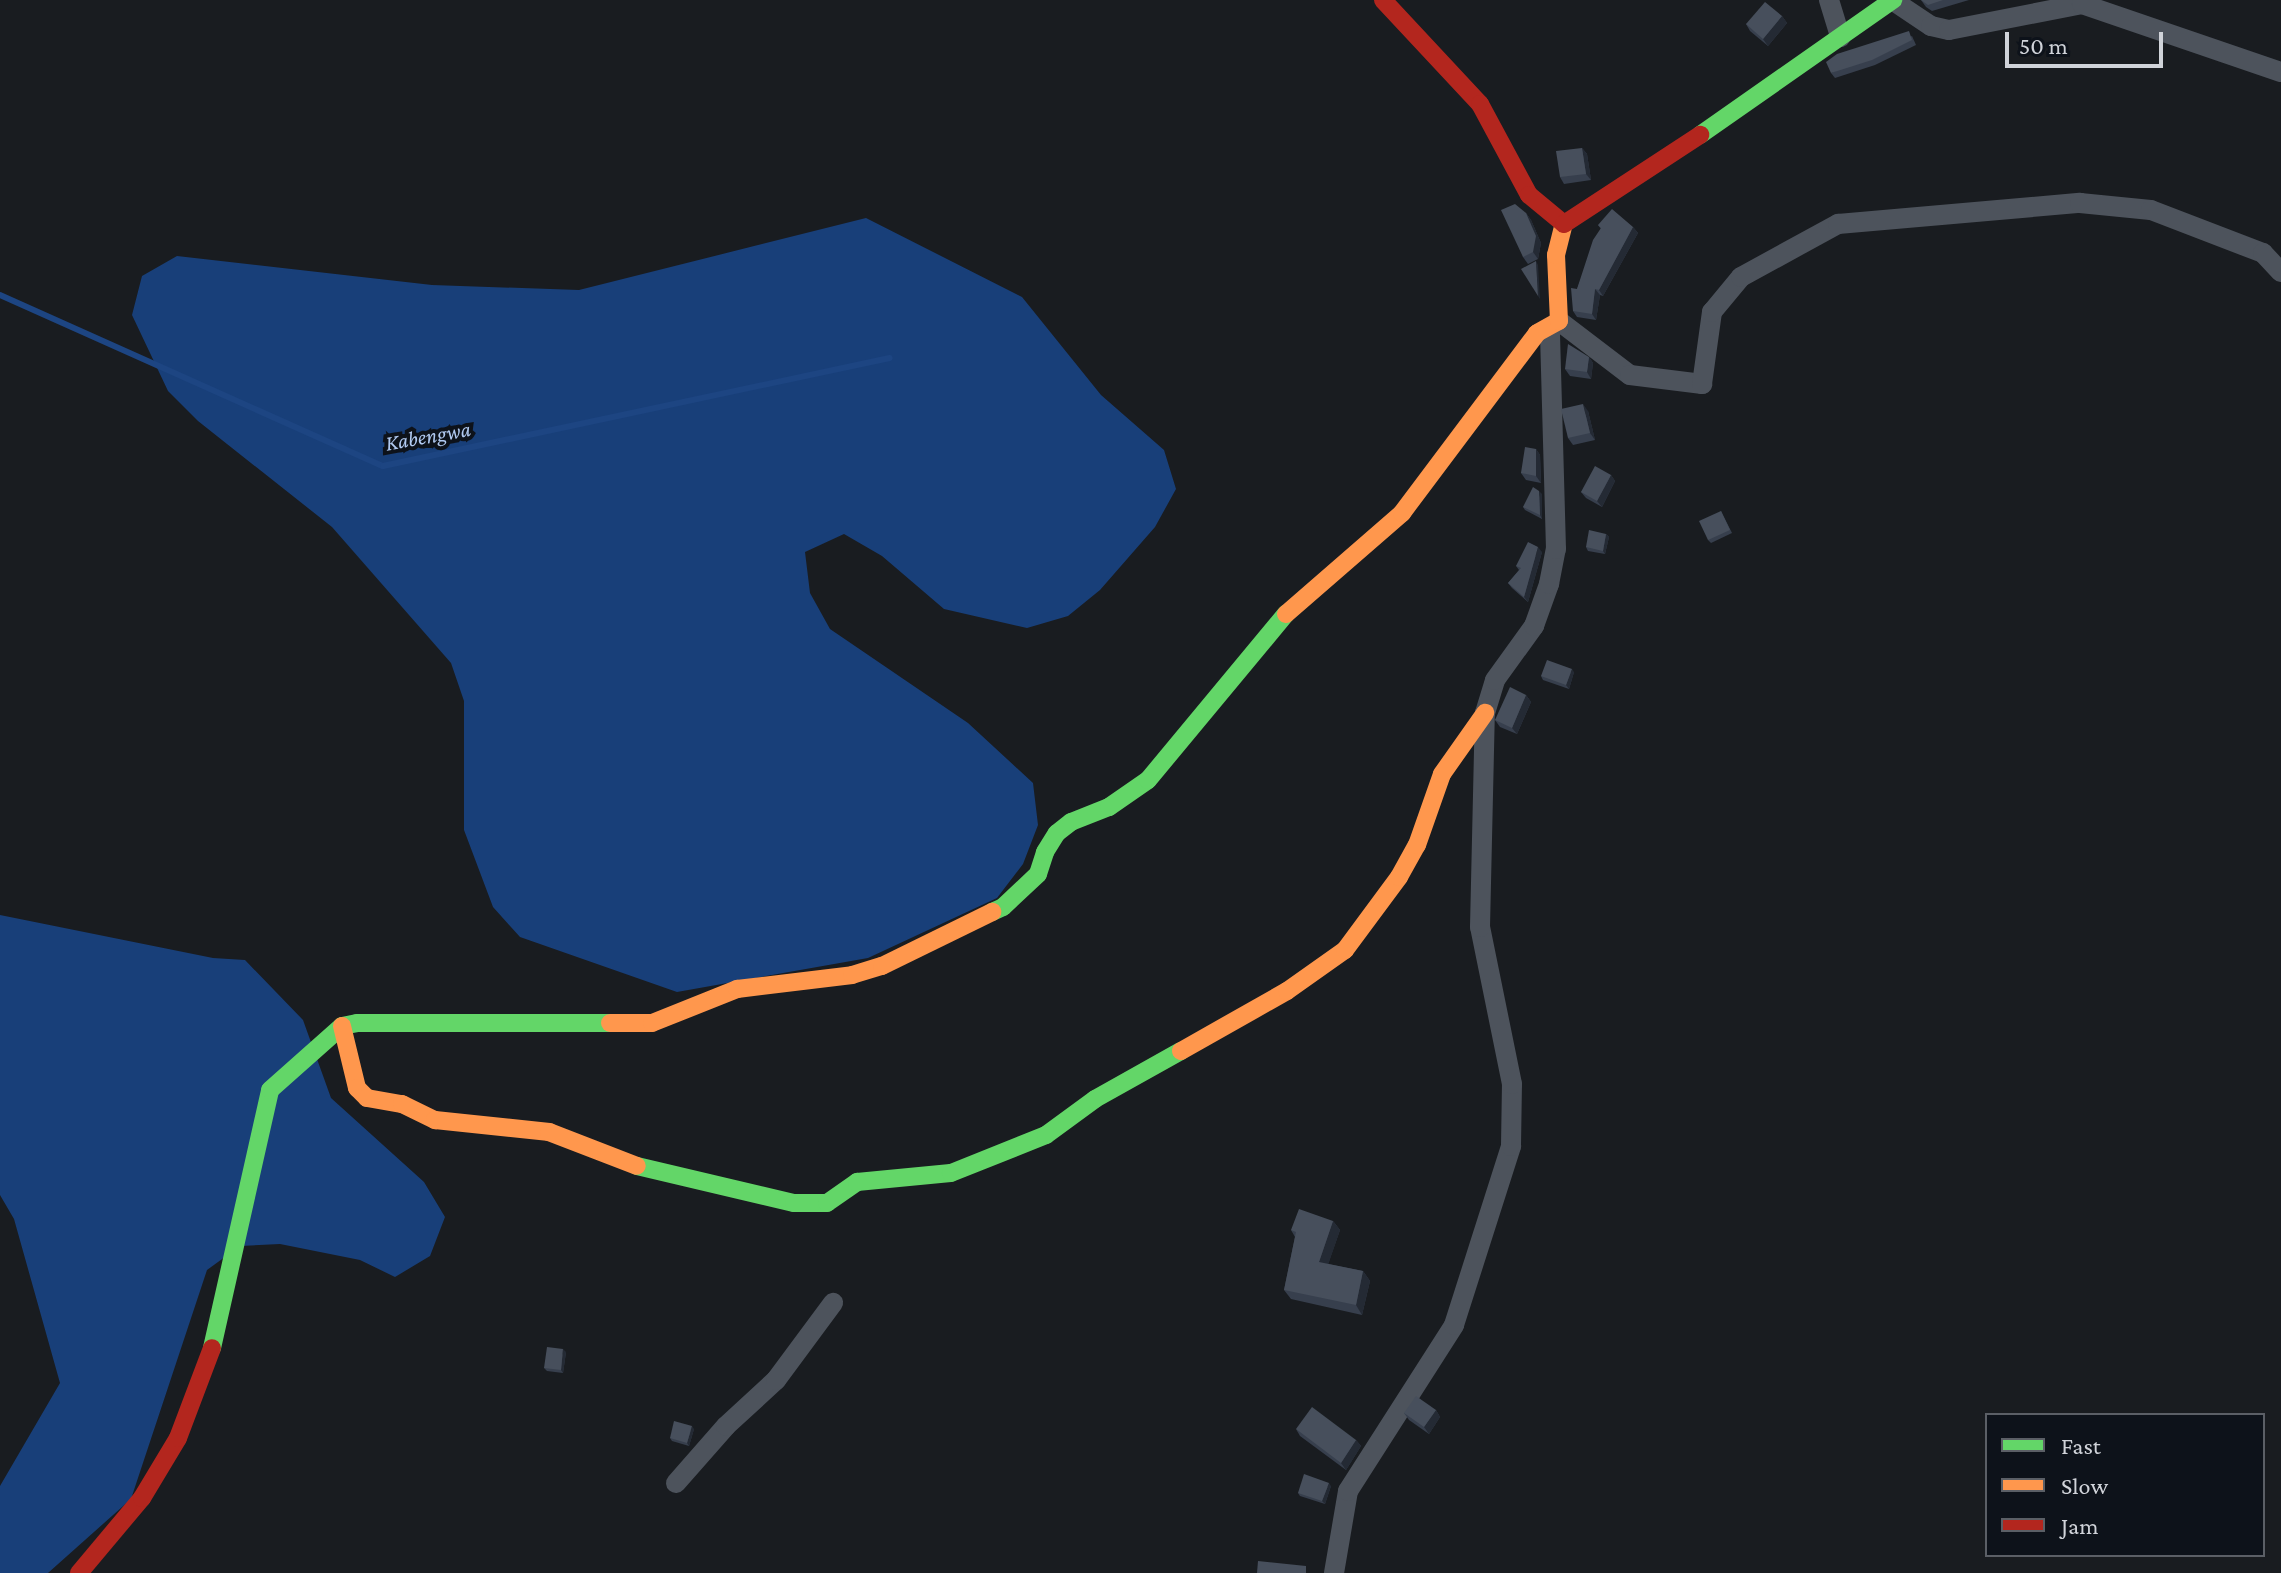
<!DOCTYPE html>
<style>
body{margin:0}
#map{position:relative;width:2281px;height:1573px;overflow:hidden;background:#191c20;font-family:"Crimson Pro",serif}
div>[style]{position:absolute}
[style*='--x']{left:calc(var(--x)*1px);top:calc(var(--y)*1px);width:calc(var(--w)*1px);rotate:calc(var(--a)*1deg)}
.forest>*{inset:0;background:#183f79}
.stream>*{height:6px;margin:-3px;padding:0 3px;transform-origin:3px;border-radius:3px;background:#1d4582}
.street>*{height:20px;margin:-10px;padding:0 10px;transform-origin:10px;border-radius:10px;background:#4d535c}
.fast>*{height:18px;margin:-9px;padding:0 9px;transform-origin:9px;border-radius:9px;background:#63d668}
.slow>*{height:18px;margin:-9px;padding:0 9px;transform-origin:9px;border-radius:9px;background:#ff974d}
.jam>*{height:18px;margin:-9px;padding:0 9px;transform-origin:9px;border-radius:9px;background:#b3261e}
.wall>*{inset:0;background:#373f4d}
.shaded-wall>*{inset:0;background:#242a34}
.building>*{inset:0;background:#474f5c}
span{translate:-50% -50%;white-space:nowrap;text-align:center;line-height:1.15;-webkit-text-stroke:8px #0d121a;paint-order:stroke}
.water-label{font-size:22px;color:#b1caf1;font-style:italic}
.legend{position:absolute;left:1985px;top:1413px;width:280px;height:144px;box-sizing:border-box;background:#0d121a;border:2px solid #5b5f66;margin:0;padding:10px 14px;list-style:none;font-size:24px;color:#d0d3d9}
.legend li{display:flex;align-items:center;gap:16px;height:40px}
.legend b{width:40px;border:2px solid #5b5f66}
.scale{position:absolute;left:2005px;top:32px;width:158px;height:36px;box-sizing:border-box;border:4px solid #d0d3d9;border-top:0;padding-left:10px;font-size:24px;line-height:28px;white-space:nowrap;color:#d0d3d9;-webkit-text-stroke:6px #0d121a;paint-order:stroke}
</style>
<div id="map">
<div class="forest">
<i style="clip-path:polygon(866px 218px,1022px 297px,1101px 395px,1164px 450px,1176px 489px,1155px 527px,1100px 590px,1068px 616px,1027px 628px,944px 609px,882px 556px,844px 534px,805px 552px,810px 593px,830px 629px,968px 723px,1033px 783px,1038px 825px,1023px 864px,997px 898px,868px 958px,677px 992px,520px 937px,493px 907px,464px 830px,464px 701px,451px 663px,332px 527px,198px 421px,168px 391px,132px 315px,142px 276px,177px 256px,432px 285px,579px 290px)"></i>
<i style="clip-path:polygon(0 915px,213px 958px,245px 960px,303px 1020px,331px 1098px,424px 1182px,445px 1217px,430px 1256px,395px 1277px,360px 1260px,280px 1244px,240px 1246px,207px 1270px,131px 1499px,48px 1573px,0 1573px,0 1486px,60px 1383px,14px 1219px,0 1195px)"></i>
</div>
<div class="stream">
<i style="--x:0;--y:295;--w:419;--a:24.1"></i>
<i style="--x:383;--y:466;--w:518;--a:-12.03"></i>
</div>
<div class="street">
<i style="--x:1829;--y:0;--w:39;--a:73"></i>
<i style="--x:1892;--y:0;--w:47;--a:33.7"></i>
<i style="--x:1931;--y:26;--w:18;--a:13"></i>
<i style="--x:1949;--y:30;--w:136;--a:-11.1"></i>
<i style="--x:2082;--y:4;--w:210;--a:18.9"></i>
<i style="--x:1559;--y:321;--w:89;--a:37.3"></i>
<i style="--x:1630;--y:375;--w:73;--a:7.1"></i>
<i style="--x:1702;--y:384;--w:73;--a:-82.1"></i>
<i style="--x:1712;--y:312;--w:45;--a:-50.4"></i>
<i style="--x:1741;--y:277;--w:111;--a:-28.7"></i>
<i style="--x:1838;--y:224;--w:243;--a:-5"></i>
<i style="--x:2080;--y:203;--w:71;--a:5.6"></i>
<i style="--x:2151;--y:210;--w:120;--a:21"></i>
<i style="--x:2263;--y:253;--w:26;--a:47"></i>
<i style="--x:676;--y:1483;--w:76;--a:-48.7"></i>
<i style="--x:726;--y:1426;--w:68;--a:-42.6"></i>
<i style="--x:776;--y:1380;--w:96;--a:-53.5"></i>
<i style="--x:1334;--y:1573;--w:83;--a:-80.3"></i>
<i style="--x:1348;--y:1491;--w:197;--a:-57.4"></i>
<i style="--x:1454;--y:1325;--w:188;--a:-72.3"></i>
<i style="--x:1511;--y:1146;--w:62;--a:-89.1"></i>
<i style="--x:1512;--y:1084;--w:160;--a:-101.5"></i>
<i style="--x:1480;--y:927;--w:214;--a:-88.7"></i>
<i style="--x:1485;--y:713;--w:34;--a:-73"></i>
<i style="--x:1495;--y:680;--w:67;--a:-54.2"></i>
<i style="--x:1534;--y:626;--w:45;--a:-70.3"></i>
<i style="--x:1549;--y:584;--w:36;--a:-79"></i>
<i style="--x:1556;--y:549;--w:220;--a:-91.6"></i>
</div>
<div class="fast">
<i style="--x:1700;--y:135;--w:236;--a:-35"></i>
<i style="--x:992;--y:912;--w:12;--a:-24"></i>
<i style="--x:1003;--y:907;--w:48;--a:-43.3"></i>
<i style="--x:1038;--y:874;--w:23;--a:-72"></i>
<i style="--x:1045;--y:852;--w:22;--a:-58"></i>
<i style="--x:1057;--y:833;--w:18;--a:-38"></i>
<i style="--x:1071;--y:822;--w:41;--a:-21.5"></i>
<i style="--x:1109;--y:807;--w:47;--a:-34.7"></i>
<i style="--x:1148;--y:780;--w:216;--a:-50.3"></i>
<i style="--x:637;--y:1166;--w:161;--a:13.3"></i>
<i style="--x:794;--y:1203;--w:33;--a:0"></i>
<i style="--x:827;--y:1203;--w:37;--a:-35"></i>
<i style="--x:857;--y:1182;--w:94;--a:-5.5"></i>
<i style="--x:951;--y:1173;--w:102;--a:-21.8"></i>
<i style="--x:1046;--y:1135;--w:61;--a:-36.3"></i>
<i style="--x:1095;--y:1099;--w:98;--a:-29.2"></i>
<i style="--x:212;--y:1348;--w:264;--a:-77.3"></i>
<i style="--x:270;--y:1090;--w:96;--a:-41.6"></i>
<i style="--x:342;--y:1026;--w:15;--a:-11"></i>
<i style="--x:357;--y:1023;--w:253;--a:0"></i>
</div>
<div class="slow">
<i style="--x:1286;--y:614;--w:154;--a:-41"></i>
<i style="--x:1402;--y:513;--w:225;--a:-53.1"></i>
<i style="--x:1537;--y:333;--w:25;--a:-29"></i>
<i style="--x:1559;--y:321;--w:66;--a:-92.6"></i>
<i style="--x:1556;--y:255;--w:32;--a:-76"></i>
<i style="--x:610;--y:1023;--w:42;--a:0"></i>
<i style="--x:652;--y:1023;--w:92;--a:-21.8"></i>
<i style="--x:737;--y:989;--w:116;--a:-6.9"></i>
<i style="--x:852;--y:975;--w:31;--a:-17"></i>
<i style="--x:882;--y:966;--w:123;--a:-26.1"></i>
<i style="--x:342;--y:1026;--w:64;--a:76.4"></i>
<i style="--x:357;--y:1088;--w:14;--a:45"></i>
<i style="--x:367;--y:1098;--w:36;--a:10"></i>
<i style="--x:402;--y:1104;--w:37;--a:26"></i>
<i style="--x:435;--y:1120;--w:115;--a:6"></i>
<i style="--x:549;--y:1132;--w:94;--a:21.1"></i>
<i style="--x:1181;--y:1051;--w:122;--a:-29.5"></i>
<i style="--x:1287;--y:991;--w:71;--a:-35.3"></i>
<i style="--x:1345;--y:950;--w:91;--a:-53.5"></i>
<i style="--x:1399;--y:877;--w:37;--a:-61"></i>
<i style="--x:1417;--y:845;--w:75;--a:-70.6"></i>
<i style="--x:1442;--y:774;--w:75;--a:-54.8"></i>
</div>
<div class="jam">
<i style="--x:1383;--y:0;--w:142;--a:47"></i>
<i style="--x:1480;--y:104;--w:103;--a:61.7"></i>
<i style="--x:1529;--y:195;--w:45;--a:39.6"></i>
<i style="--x:1564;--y:224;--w:163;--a:-33.2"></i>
<i style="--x:79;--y:1573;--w:98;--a:-50"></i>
<i style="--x:142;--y:1498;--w:70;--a:-59"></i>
<i style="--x:178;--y:1438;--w:96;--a:-69.3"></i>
</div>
<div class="wall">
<i style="clip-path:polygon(1921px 0,1969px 0,1932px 11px,1926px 7px)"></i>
<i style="clip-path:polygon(1782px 16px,1787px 23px,1768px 46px,1750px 31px,1746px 24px)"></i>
<i style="clip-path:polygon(1912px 36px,1916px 45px,1875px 65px,1835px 78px,1831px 73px)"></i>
<i style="clip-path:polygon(1582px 148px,1587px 154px,1591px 180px,1564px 184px,1560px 177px)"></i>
<i style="clip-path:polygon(1526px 213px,1531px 220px,1541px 243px,1538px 259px,1528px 264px,1523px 257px)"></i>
<i style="clip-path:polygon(1598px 225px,1633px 227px,1638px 233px,1603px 296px,1600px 295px,1596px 320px,1577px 317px,1573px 311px,1577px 289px,1601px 229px)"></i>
<i style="clip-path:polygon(1589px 357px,1593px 363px,1591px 379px,1570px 376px,1565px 369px)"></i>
<i style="clip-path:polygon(1588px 411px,1595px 440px,1573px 445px,1568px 438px)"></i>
<i style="clip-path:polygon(1536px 449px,1540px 455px,1541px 483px,1526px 480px,1521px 473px)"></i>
<i style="clip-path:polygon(1611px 475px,1615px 481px,1602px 507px,1586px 498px,1581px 492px)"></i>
<i style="clip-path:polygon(1542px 494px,1542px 519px,1525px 510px,1523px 507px)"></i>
<i style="clip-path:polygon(1721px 511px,1732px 533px,1711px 543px,1708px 540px)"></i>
<i style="clip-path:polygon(1606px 534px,1609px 537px,1605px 554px,1588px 551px,1586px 547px)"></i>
<i style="clip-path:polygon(1542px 552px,1528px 602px,1512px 588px,1508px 583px,1519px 570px,1516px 566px)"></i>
<i style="clip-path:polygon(1574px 672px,1569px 689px,1543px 680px,1541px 676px)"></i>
<i style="clip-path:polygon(1526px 695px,1531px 702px,1517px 734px,1500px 727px,1495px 720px)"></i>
<i style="clip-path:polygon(1333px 1221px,1340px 1230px,1328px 1264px,1363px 1271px,1370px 1281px,1362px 1315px,1291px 1299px,1284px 1290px,1295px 1237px,1291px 1230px)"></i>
<i style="clip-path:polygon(566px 1352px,563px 1373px,547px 1371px,544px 1368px)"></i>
<i style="clip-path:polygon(1436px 1410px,1440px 1417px,1429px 1434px,1409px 1420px,1404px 1413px)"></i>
<i style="clip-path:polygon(694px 1429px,689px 1446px,672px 1441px,670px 1438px)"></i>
<i style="clip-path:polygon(1296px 1429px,1356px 1440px,1361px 1446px,1346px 1470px,1300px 1436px)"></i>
<i style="clip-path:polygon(1331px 1486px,1325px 1504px,1300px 1496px,1298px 1493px)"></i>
</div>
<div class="shaded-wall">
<i style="clip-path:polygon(1782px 16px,1787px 23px,1768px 46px,1763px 39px)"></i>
<i style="clip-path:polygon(1582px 148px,1587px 154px,1591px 180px,1586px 174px)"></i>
<i style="clip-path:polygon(1526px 213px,1531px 220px,1541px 243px,1538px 259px,1533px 252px)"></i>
<i style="clip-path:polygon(1633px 227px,1638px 233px,1603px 296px,1599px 290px)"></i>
<i style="clip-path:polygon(1536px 261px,1538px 265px,1540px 299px,1538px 296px)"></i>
<i style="clip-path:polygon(1595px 289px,1600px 295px,1596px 320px,1592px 314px)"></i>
<i style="clip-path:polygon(1589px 357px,1593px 363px,1591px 379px,1587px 372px)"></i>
<i style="clip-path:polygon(1583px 404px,1588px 411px,1595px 440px,1590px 433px)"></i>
<i style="clip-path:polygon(1536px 449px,1540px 455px,1541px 483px,1536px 476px)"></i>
<i style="clip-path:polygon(1611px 475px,1615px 481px,1602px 507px,1597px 501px)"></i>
<i style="clip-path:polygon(1539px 491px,1542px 494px,1542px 519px,1540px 515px)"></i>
<i style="clip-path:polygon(1606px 534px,1609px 537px,1605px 554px,1603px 551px)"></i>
<i style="clip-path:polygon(1538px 547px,1542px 552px,1528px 602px,1524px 597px)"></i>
<i style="clip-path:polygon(1572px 669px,1574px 672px,1569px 689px,1566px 685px)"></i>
<i style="clip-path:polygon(1526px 695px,1531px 702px,1517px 734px,1512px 728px)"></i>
<i style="clip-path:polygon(1333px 1221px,1340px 1230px,1326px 1271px,1319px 1262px)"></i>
<i style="clip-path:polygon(1363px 1271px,1370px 1281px,1362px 1315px,1356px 1305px)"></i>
<i style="clip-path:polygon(563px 1349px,566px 1352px,563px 1373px,561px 1370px)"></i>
<i style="clip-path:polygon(1436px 1410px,1440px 1417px,1429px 1434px,1424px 1427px)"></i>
<i style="clip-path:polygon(692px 1426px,694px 1429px,689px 1446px,687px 1443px)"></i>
<i style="clip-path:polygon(1356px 1440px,1361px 1446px,1346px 1470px,1341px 1463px)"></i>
<i style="clip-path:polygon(1329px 1483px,1331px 1486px,1325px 1504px,1322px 1501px)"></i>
</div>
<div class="building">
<i style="clip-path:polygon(1921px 0,1943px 0,1928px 5px)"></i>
<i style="clip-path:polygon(1765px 2px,1782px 16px,1763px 39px,1746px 24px)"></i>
<i style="clip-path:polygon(1909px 31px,1912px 40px,1872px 60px,1831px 73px,1826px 62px,1837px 54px)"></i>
<i style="clip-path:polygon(1582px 148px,1586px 174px,1560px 177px,1556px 151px)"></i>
<i style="clip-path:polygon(1515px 204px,1526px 213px,1536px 236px,1533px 252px,1523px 257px,1501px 210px)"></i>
<i style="clip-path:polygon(1612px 209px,1633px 227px,1599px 290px,1595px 289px,1592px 314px,1573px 311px,1571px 288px,1577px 289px,1593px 240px,1601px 228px,1598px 225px)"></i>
<i style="clip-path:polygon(1536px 261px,1538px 296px,1521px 269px)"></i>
<i style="clip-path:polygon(1568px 344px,1589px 357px,1587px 372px,1565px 369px)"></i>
<i style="clip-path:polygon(1583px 404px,1590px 433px,1568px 438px,1561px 409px)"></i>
<i style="clip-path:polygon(1525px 447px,1536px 449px,1536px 476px,1521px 473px)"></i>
<i style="clip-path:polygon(1595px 466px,1611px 475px,1597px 501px,1581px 492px)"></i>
<i style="clip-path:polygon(1533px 487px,1539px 491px,1540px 515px,1523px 507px)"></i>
<i style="clip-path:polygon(1721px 511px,1730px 530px,1708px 540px,1699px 521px)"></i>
<i style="clip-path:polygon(1589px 530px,1606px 534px,1603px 551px,1586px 547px)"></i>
<i style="clip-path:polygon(1528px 542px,1538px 547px,1524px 597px,1508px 583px,1521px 568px,1516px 566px)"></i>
<i style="clip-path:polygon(1547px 660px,1572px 669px,1566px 685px,1541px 676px)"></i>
<i style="clip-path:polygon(1510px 687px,1526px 695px,1512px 728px,1495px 720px)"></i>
<i style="clip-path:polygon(1299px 1209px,1333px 1221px,1319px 1262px,1363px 1271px,1356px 1305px,1284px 1290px,1296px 1232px,1291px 1230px)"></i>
<i style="clip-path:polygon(547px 1347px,563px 1349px,561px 1370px,544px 1368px)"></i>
<i style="clip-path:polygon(1416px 1396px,1436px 1410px,1424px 1427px,1404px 1413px)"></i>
<i style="clip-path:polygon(1312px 1407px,1356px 1440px,1341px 1463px,1296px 1429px)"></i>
<i style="clip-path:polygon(674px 1421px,692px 1426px,687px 1443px,670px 1438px)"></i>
<i style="clip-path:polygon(1304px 1474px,1329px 1483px,1322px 1501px,1298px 1493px)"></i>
<i style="clip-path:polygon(1258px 1561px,1306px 1566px,1306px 1573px,1257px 1573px)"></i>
</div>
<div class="water-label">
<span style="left:428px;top:436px;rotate:-10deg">Kabengwa</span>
</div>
<ul class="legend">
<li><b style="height:10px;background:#63d668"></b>Fast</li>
<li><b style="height:10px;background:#ff974d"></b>Slow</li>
<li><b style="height:10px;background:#b3261e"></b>Jam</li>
</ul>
<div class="scale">50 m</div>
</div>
